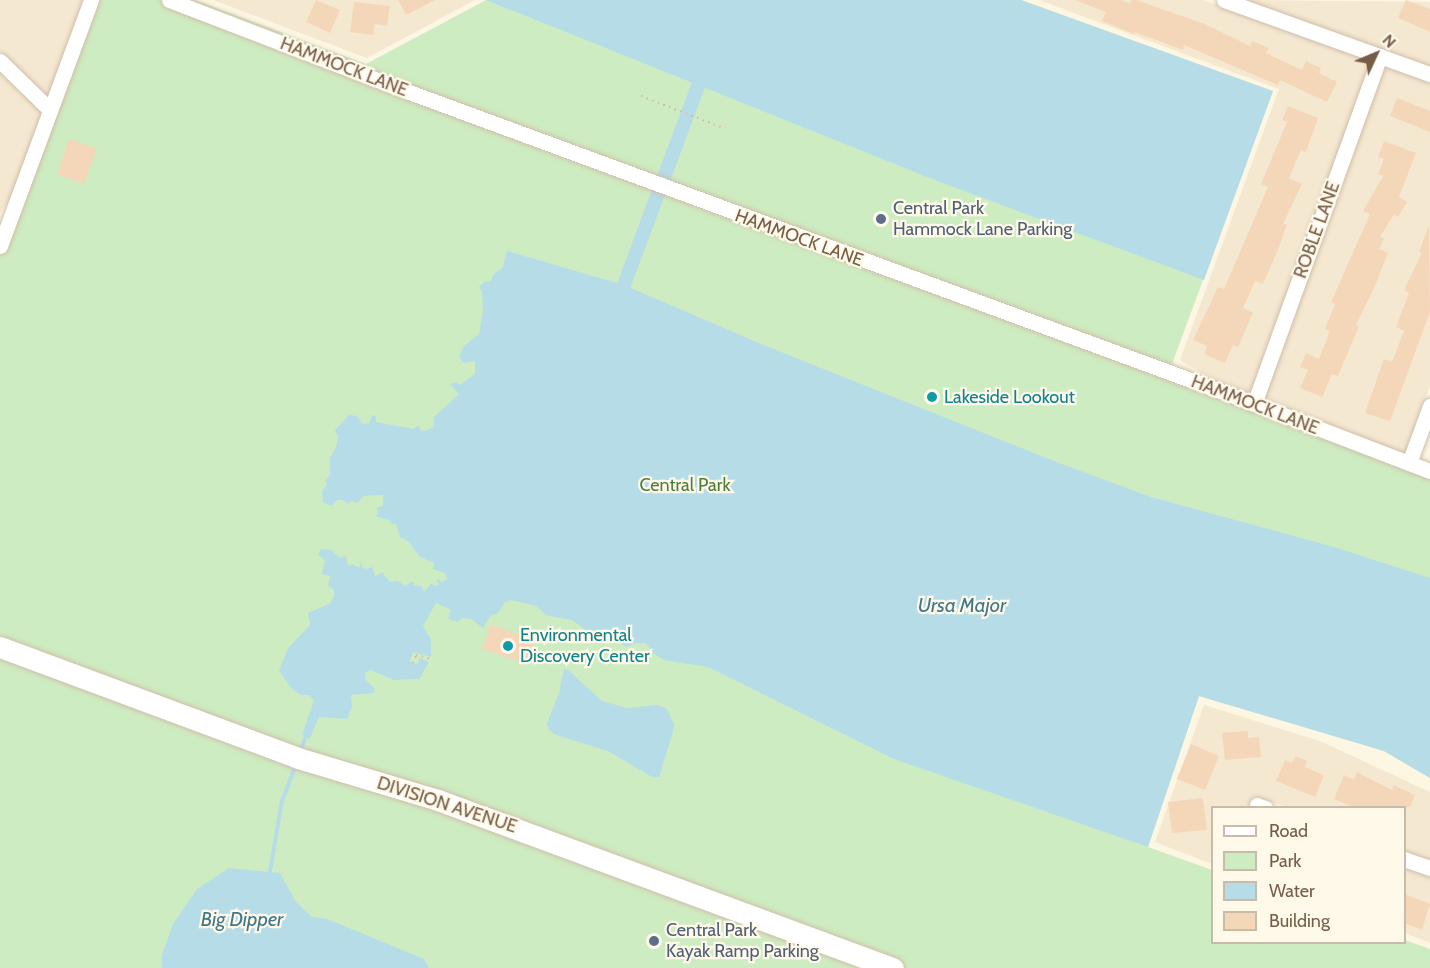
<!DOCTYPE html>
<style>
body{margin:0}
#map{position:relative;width:1430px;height:968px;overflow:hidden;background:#fdf6e3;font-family:Cabin,sans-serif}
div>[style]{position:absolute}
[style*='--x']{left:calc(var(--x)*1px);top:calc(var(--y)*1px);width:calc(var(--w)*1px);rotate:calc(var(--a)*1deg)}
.residential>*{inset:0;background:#f5e8d1}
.green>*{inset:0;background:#ceecc1}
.water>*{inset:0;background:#b6dce8}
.stream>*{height:4px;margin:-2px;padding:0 2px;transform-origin:2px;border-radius:2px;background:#b6dce8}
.canal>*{height:14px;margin:-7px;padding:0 7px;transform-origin:7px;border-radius:7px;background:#b6dce8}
.building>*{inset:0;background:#f4d7b9}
.path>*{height:2px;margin-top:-1px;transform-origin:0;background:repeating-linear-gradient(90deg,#d9ba9c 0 1.5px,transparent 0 6px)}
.roads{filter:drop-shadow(0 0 2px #cfbea9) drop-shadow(0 0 2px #cfbea9)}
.street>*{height:15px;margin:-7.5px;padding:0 7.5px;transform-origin:7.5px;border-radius:7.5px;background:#fff}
.secondary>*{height:21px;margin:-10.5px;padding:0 10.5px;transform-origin:10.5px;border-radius:10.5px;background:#fff}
.dots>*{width:16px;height:16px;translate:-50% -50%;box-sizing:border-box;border:3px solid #fff9ea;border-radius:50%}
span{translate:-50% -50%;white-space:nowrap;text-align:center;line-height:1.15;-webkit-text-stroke:4.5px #fff9ea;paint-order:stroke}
.street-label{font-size:18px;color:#775d47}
.service-label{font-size:18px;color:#4e5e75}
.left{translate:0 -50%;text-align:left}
.culture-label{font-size:18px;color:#0d838f}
.park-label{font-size:18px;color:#4b7d3f}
.water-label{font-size:20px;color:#40778b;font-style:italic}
.legend{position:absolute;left:1211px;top:806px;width:195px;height:138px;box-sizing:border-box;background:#fff9ea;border:2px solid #c9bba9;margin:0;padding:8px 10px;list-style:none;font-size:18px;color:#775d47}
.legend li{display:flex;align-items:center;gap:12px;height:30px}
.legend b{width:30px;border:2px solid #c9bba9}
.north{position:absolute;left:1346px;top:24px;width:60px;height:60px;-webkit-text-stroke:4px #fff9ea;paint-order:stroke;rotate:46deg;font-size:16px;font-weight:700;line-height:24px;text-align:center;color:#775d47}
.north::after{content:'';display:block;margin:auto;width:21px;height:27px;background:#775d47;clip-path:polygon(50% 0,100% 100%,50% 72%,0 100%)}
</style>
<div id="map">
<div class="residential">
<i style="clip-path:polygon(0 0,84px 0,48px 98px,0 51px)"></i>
<i style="clip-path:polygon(213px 0,475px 0,367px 58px)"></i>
<i style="clip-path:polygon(1039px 0,1203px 0,1371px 61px,1250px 395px,1214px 381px,1180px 360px,1279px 89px)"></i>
<i style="clip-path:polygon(1245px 0,1430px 2px,1430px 67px)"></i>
<i style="clip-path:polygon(1383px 65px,1430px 82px,1430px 386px,1405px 454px,1262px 400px)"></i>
<i style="clip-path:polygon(0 71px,42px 113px,11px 197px,0 213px)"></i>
<i style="clip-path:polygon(1204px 705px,1320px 741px,1430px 792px,1430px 861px,1405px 851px,1404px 808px,1286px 807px,1255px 796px,1249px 807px,1212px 808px,1212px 864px,1155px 842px)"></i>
<i style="clip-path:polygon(1404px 866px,1430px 876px,1430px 943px,1405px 933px)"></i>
</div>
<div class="green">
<i style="clip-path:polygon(91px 0,195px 0,366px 64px,486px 0,1021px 0,1273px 91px,1169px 372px,1430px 471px,1430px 778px,1384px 751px,1199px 696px,1148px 847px,1212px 870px,1212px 942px,1404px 942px,1405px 940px,1430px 949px,1430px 968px,0 968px,0 245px)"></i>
</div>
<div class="water">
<i style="clip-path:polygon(486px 0,1021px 0,1273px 91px,1204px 280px,932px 179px)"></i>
<i style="clip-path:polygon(507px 251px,624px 285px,766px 346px,1059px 463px,1151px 497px,1334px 547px,1430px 578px,1430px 778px,1384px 751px,1199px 696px,1148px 847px,894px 759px,708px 667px,664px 660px,653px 653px,646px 643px,635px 643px,626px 647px,615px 638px,593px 630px,589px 632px,572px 620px,546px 615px,536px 606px,511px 600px,505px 602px,498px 613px,490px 616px,483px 628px,471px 619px,462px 618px,458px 622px,448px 619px,451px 610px,436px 603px,423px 626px,431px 639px,431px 657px,413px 652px,410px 662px,417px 664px,420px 658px,429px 662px,419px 679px,394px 680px,370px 670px,365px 673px,365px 679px,375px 689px,374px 693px,351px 695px,352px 707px,347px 719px,319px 717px,310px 738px,302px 735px,314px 700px,309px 695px,301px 695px,292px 689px,279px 671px,288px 648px,310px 625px,308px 613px,329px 604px,334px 597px,334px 590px,328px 586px,330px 576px,322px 574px,325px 560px,318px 555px,321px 549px,331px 550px,340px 558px,346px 556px,348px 566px,352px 564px,359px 568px,361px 562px,362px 567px,367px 569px,373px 567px,375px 577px,382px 572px,390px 582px,398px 581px,405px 586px,413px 581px,414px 585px,422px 586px,424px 592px,431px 584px,436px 586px,439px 584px,436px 580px,438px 579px,442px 582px,447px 579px,445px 573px,433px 569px,434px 563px,420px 557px,408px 541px,400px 537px,396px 524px,391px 524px,389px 520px,375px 516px,378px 514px,377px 508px,383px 506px,383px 495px,364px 496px,357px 503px,351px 501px,348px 504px,343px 500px,338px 500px,331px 506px,323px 502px,322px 491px,327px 484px,325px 481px,330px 475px,330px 458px,336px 447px,338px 436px,335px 430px,349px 415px,357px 416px,363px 424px,369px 423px,372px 415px,376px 416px,376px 422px,413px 429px,419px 425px,420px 430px,425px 431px,434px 427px,434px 417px,459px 394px,450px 384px,457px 382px,460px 385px,475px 374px,475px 361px,464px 363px,459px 357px,464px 346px,479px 334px,483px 311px,482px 292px,479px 287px,485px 282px,491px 281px,493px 275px,503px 267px)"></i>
<i style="clip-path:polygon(564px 669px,568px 670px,602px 701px,627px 708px,658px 705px,667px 709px,674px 724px,673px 732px,659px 777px,652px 777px,608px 751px,556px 735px,549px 730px,547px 723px,559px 693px)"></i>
<i style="clip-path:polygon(229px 868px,280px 873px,296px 902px,312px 917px,327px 919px,424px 959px,429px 968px,162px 968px,162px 955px,173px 924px,197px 889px)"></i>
</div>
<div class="stream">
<i style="--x:300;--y:753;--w:18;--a:-71"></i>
<i style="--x:270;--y:871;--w:71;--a:-80.3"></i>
<i style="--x:282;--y:801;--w:39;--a:-69"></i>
</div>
<div class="canal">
<i style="--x:624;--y:285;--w:212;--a:-69.6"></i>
</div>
<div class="building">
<i style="clip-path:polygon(316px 0,340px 10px,330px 33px,306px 22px)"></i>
<i style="clip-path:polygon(398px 0,435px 0,406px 15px)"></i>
<i style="clip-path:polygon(1075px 0,1122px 0,1130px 4px,1132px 0,1136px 0,1205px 24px,1250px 46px,1252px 41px,1269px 48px,1266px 53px,1302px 70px,1306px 61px,1321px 68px,1319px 73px,1337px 82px,1327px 102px,1280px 80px,1278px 85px,1184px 45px,1183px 50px,1135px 32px,1134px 34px,1102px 21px,1106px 12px)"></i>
<i style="clip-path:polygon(1406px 0,1430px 9px,1430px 32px,1398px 18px)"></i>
<i style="clip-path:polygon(354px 2px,390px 6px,387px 26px,375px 24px,373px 35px,350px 32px)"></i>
<i style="clip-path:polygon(1397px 98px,1430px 111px,1430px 132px,1390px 116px)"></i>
<i style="clip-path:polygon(1288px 106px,1318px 118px,1306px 152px,1301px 150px,1289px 178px,1302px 184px,1283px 224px,1287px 225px,1278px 250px,1263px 284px,1255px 281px,1243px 308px,1253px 313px,1238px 347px,1233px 345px,1225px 363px,1204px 354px,1207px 346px,1193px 340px,1218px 287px,1224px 289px,1268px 187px,1261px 184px,1287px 122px,1282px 120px)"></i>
<i style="clip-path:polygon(69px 139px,97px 149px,84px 184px,57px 174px)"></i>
<i style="clip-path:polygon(1384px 141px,1416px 153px,1399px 197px,1407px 202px,1398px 217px,1394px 214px,1380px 237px,1384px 238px,1379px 249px,1388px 253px,1375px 286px,1356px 325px,1359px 326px,1338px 376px,1332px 374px,1322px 397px,1300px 388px,1308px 370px,1300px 367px,1306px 353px,1319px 359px,1330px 331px,1325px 329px,1335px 304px,1331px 302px,1370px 214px,1363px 211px,1383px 176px,1378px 174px,1384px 159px,1378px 157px)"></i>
<i style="clip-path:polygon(1429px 225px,1430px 312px,1390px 421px,1365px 413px,1384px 359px,1392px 362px,1404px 331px,1396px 327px,1409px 293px,1404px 290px,1422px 253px,1419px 252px)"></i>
<i style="clip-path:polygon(491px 624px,535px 640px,526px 664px,482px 649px)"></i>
<i style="clip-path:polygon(1248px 731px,1248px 738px,1259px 737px,1261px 757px,1225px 760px,1222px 733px)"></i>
<i style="clip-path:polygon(1191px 744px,1219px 756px,1205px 790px,1177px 779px)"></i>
<i style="clip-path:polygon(1295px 756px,1307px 761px,1305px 767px,1324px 775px,1315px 797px,1276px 781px,1285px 760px,1292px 763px)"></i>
<i style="clip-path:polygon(1357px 772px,1392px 790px,1394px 785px,1415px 795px,1410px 807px,1353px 807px,1334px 799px,1344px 775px,1354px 780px)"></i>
<i style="clip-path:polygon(1203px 798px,1207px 830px,1172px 833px,1168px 802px)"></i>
<i style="clip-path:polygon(1404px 894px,1430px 904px,1422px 930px,1404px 923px)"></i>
</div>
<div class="path">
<i style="--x:641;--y:96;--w:86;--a:21.2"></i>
<i style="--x:413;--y:663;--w:9;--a:-69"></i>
<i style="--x:416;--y:655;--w:16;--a:15"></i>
</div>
<div class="roads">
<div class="street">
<i style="--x:169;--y:0;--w:257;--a:21"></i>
<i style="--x:409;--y:92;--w:888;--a:20.23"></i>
<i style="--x:1242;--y:399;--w:201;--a:21"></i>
<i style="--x:1224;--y:0;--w:219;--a:19.8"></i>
<i style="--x:0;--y:61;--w:70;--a:44.4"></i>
<i style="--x:0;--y:246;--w:262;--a:-69.7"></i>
<i style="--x:1254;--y:404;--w:370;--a:-70.1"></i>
<i style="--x:1409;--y:463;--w:61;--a:-69.8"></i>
<i style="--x:1257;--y:805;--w:9;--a:21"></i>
<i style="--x:1404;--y:859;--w:28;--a:19"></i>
</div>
<div class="secondary">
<i style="--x:0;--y:647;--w:318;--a:20.4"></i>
<i style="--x:298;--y:758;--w:146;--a:16.7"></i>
<i style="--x:438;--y:800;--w:485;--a:20.3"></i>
</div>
</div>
<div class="dots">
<i style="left:881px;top:219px;background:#5c6f8a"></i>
<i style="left:932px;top:397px;background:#0f9aa8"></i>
<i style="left:508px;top:646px;background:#0f9aa8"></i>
<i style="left:654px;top:941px;background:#5c6f8a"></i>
</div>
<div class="street-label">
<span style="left:344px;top:67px;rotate:21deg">HAMMOCK LANE</span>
<span style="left:1317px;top:230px;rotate:-70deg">ROBLE LANE</span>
<span style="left:799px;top:238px;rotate:20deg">HAMMOCK LANE</span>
<span style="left:1255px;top:405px;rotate:21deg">HAMMOCK LANE</span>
<span style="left:447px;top:805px;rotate:18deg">DIVISION AVENUE</span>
</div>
<div class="service-label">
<span class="left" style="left:893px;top:219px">Central Park<br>Hammock Lane Parking</span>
<span class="left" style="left:666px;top:941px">Central Park<br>Kayak Ramp Parking</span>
</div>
<div class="culture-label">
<span class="left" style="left:944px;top:397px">Lakeside Lookout</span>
<span class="left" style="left:520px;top:646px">Environmental<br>Discovery Center</span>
</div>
<div class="park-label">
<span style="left:685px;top:485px">Central Park</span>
</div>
<div class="water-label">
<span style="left:962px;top:605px">Ursa Major</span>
<span style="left:242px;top:919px">Big Dipper</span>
</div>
<ul class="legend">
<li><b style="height:8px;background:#fff"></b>Road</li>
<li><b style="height:16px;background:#ceecc1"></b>Park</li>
<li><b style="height:16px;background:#b6dce8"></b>Water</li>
<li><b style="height:16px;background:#f4d7b9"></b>Building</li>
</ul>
<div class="north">N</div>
</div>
